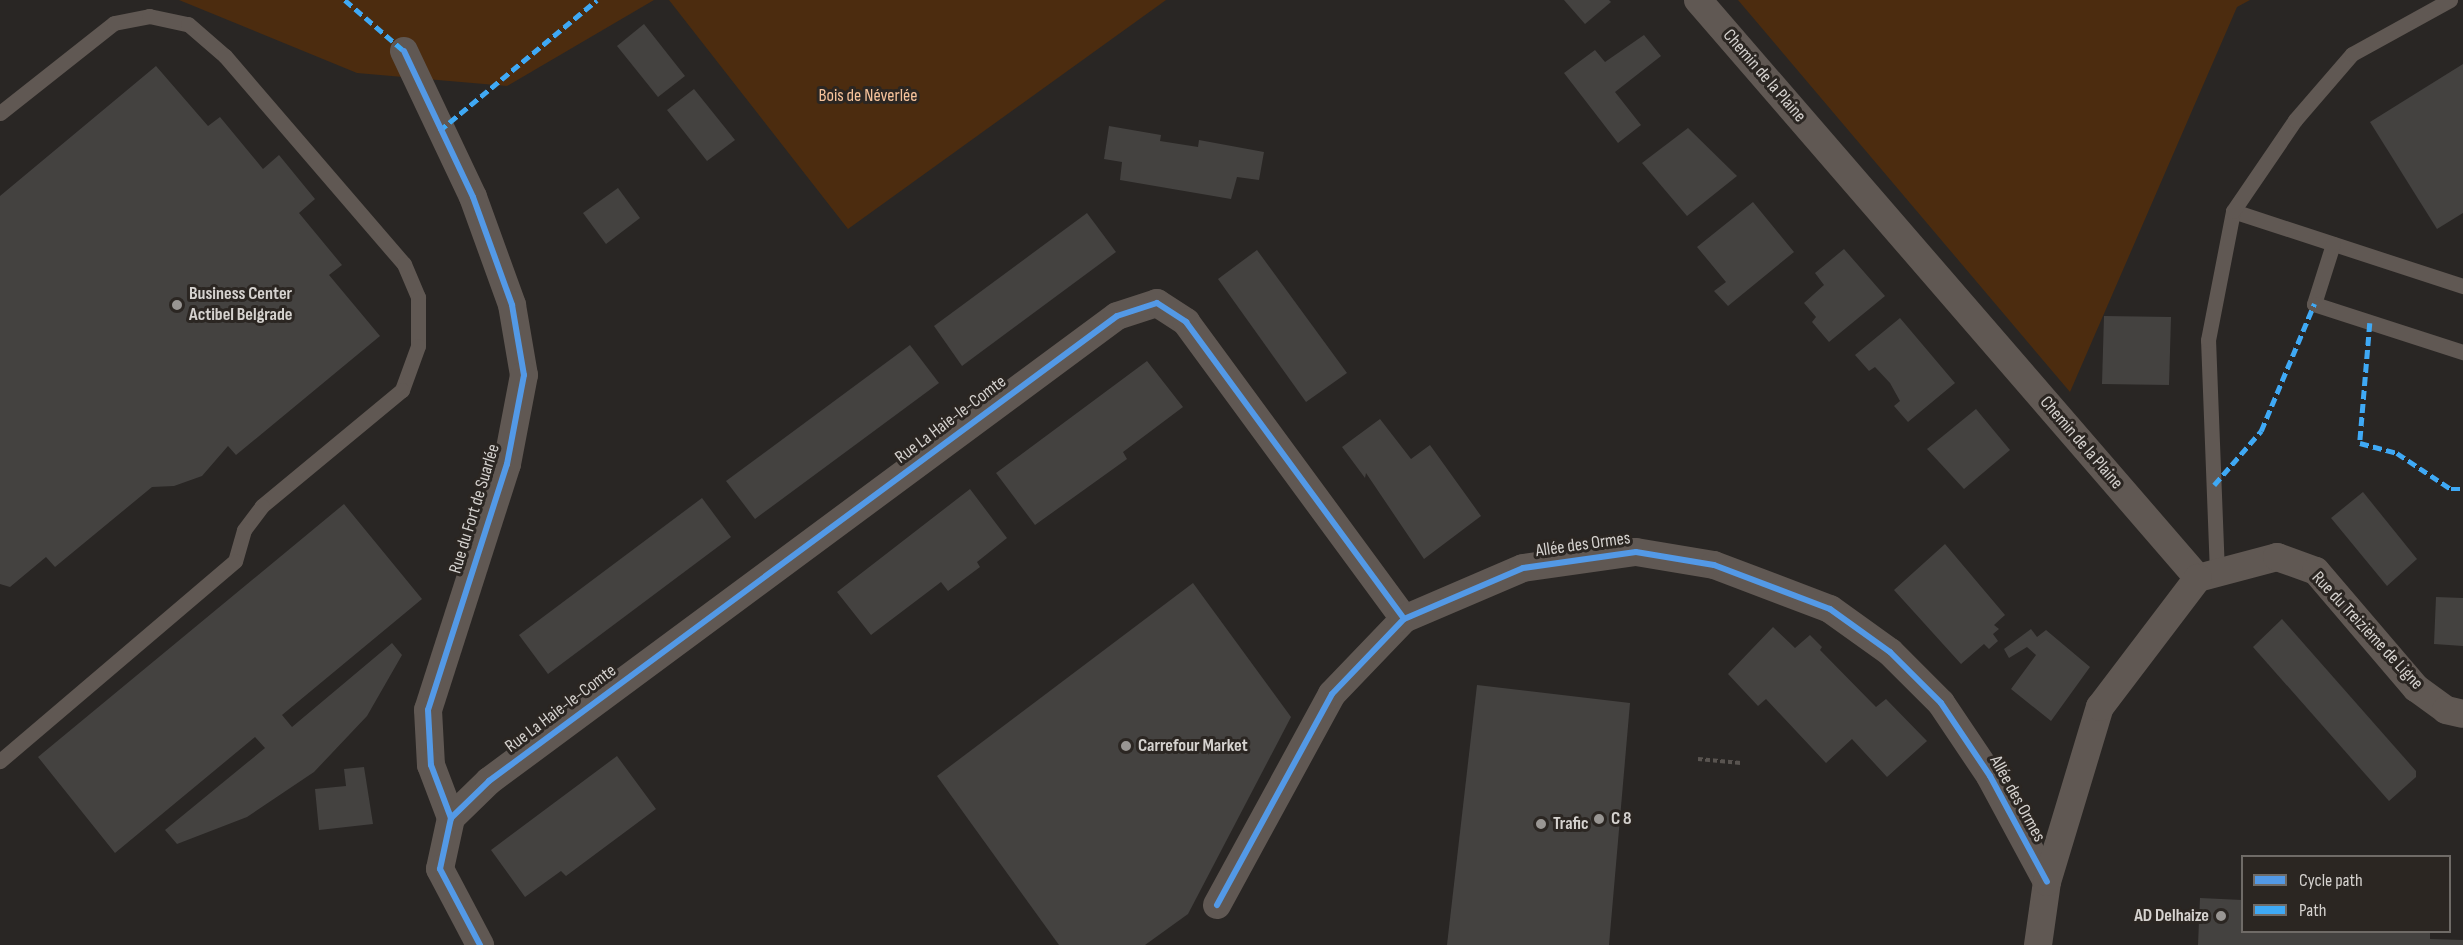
<!DOCTYPE html>
<meta charset="utf-8">
<style>
body{margin:0}
#map{position:relative;width:2463px;height:945px;overflow:hidden;background:#292624;font-family:"Sofia Sans Condensed",sans-serif}
div>[style]{position:absolute}
[style*='--x']{left:calc(var(--x)*1px);top:calc(var(--y)*1px);width:calc(var(--w)*1px);rotate:calc(var(--a)*1deg)}
.green>*{inset:0;background:#4c2c0f}
.building>*{inset:0;background:#444240}
.path>*{height:4px;margin-top:-2px;transform-origin:0;background:repeating-linear-gradient(90deg,#595450 0 4.5px,transparent 0 7.5px)}
.lane>*{height:15px;margin:-7.5px;padding:0 7.5px;transform-origin:7.5px;border-radius:7.5px;background:#605853}
.street>*{height:28px;margin:-14px;padding:0 14px;transform-origin:14px;border-radius:14px;background:#605853}
.quiet>*{height:4.5px;margin-top:-2.25px;transform-origin:0;background:repeating-linear-gradient(90deg,#3fa9f5 0 9px,transparent 0 13.5px)}
.cycleway>*{height:6px;margin:-3px;padding:0 3px;transform-origin:3px;border-radius:3px;background:#5399e6}
.dots>*{width:16px;height:16px;translate:-50% -50%;box-sizing:border-box;border:3px solid #2b2622;border-radius:50%}
span{translate:-50% -50%;white-space:nowrap;text-align:center;line-height:1.15;-webkit-text-stroke:6px #2b2622;paint-order:stroke}
.street-label{font-size:18px;color:#d5d2cf}
.park-label{font-size:18px;color:#f6c39c}
.poi-label{font-size:18px;color:#d5d2cf;font-weight:700}
.left{translate:0 -50%;text-align:left}
.right{translate:-100% -50%;text-align:right}
.legend{position:absolute;left:2241px;top:855px;width:210px;height:78px;box-sizing:border-box;background:#2b2622;border:2px solid #6f6b67;margin:0;padding:8px 10px;list-style:none;font-size:18px;color:#d5d2cf}
.legend li{display:flex;align-items:center;gap:12px;height:30px}
.legend b{width:30px;border:2px solid #6f6b67}
</style>
<div id="map">
<div class="green">
<i style="clip-path:polygon(179px 0,654px 0,507px 86px,357px 73px)"></i>
<i style="clip-path:polygon(669px 0,1166px 0,848px 229px)"></i>
<i style="clip-path:polygon(1738px 0,2250px 0,2237px 7px,2070px 392px)"></i>
</div>
<div class="building">
<i style="clip-path:polygon(1564px 0,1609px 0,1611px 2px,1585px 24px)"></i>
<i style="clip-path:polygon(644px 24px,685px 76px,658px 97px,617px 46px)"></i>
<i style="clip-path:polygon(1644px 35px,1661px 56px,1615px 92px,1641px 125px,1618px 143px,1564px 73px,1595px 50px,1605px 62px)"></i>
<i style="clip-path:polygon(2463px 64px,2463px 213px,2437px 229px,2370px 122px)"></i>
<i style="clip-path:polygon(156px 66px,208px 126px,220px 117px,263px 169px,279px 155px,315px 199px,299px 213px,342px 265px,329px 275px,380px 336px,236px 455px,228px 446px,202px 476px,174px 486px,152px 487px,55px 567px,46px 557px,10px 587px,0 584px,0 196px)"></i>
<i style="clip-path:polygon(694px 89px,735px 140px,707px 161px,667px 110px)"></i>
<i style="clip-path:polygon(1109px 126px,1161px 135px,1160px 141px,1198px 147px,1199px 140px,1264px 152px,1259px 180px,1237px 177px,1231px 199px,1120px 180px,1122px 162px,1104px 159px)"></i>
<i style="clip-path:polygon(1688px 128px,1737px 176px,1687px 216px,1642px 163px)"></i>
<i style="clip-path:polygon(618px 188px,640px 218px,606px 244px,583px 213px)"></i>
<i style="clip-path:polygon(1753px 202px,1794px 252px,1728px 306px,1714px 291px,1726px 282px,1697px 247px)"></i>
<i style="clip-path:polygon(1087px 213px,1116px 252px,962px 366px,934px 326px)"></i>
<i style="clip-path:polygon(1844px 249px,1885px 296px,1829px 342px,1812px 322px,1816px 317px,1804px 303px,1824px 285px,1815px 273px)"></i>
<i style="clip-path:polygon(1257px 250px,1347px 373px,1306px 402px,1218px 279px)"></i>
<i style="clip-path:polygon(2104px 316px,2171px 317px,2169px 385px,2102px 384px)"></i>
<i style="clip-path:polygon(1900px 318px,1955px 383px,1908px 422px,1894px 406px,1900px 401px,1890px 383px,1875px 367px,1869px 371px,1855px 355px)"></i>
<i style="clip-path:polygon(910px 345px,939px 383px,755px 519px,726px 481px)"></i>
<i style="clip-path:polygon(1147px 361px,1183px 407px,1123px 452px,1127px 459px,1035px 525px,996px 473px)"></i>
<i style="clip-path:polygon(1976px 409px,2010px 450px,1964px 489px,1927px 449px)"></i>
<i style="clip-path:polygon(1380px 419px,1411px 459px,1430px 445px,1481px 516px,1424px 559px,1366px 473px,1365px 478px,1342px 447px)"></i>
<i style="clip-path:polygon(970px 489px,1007px 538px,977px 562px,980px 567px,948px 591px,941px 582px,871px 635px,837px 592px)"></i>
<i style="clip-path:polygon(2363px 492px,2417px 559px,2387px 586px,2331px 518px)"></i>
<i style="clip-path:polygon(702px 498px,731px 537px,548px 674px,519px 635px)"></i>
<i style="clip-path:polygon(344px 504px,422px 599px,282px 715px,292px 727px,392px 643px,402px 655px,367px 716px,314px 772px,247px 817px,177px 844px,165px 830px,265px 748px,255px 737px,115px 853px,38px 757px)"></i>
<i style="clip-path:polygon(1945px 544px,2005px 615px,1994px 625px,1999px 629px,1993px 634px,1998px 641px,1989px 649px,1984px 644px,1961px 664px,1894px 590px)"></i>
<i style="clip-path:polygon(1193px 583px,1291px 717px,1188px 914px,1145px 945px,1059px 945px,937px 776px)"></i>
<i style="clip-path:polygon(2436px 597px,2463px 598px,2463px 646px,2434px 644px)"></i>
<i style="clip-path:polygon(2282px 619px,2416px 771px,2416px 777px,2389px 801px,2253px 647px)"></i>
<i style="clip-path:polygon(1773px 627px,1795px 648px,1810px 635px,1822px 647px,1820px 650px,1876px 707px,1886px 699px,1927px 741px,1887px 777px,1852px 739px,1826px 763px,1766px 699px,1758px 706px,1728px 674px)"></i>
<i style="clip-path:polygon(2031px 629px,2037px 637px,2046px 630px,2090px 667px,2051px 721px,2011px 689px,2036px 655px,2027px 647px,2009px 658px,2004px 649px)"></i>
<i style="clip-path:polygon(1477px 685px,1630px 703px,1609px 945px,1447px 945px)"></i>
<i style="clip-path:polygon(617px 756px,656px 809px,566px 876px,561px 871px,525px 897px,491px 850px)"></i>
<i style="clip-path:polygon(364px 767px,373px 824px,319px 830px,315px 789px,346px 786px,344px 769px)"></i>
<i style="clip-path:polygon(2200px 898px,2242px 900px,2242px 932px,2430px 932px,2430px 939px,2463px 940px,2463px 945px,2198px 945px)"></i>
</div>
<div class="path">
<i style="--x:1698;--y:759;--w:43;--a:5.3"></i>
</div>
<div class="lane">
<i style="--x:0;--y:113;--w:145;--a:-38.3"></i>
<i style="--x:114;--y:23;--w:36;--a:-11"></i>
<i style="--x:149;--y:16;--w:40;--a:12"></i>
<i style="--x:188;--y:24;--w:49;--a:40.9"></i>
<i style="--x:225;--y:56;--w:274;--a:49.3"></i>
<i style="--x:404;--y:264;--w:36;--a:67"></i>
<i style="--x:418;--y:297;--w:49;--a:90"></i>
<i style="--x:418;--y:346;--w:47;--a:110"></i>
<i style="--x:402;--y:390;--w:182;--a:140.4"></i>
<i style="--x:262;--y:506;--w:30;--a:127"></i>
<i style="--x:244;--y:530;--w:32;--a:106"></i>
<i style="--x:235;--y:561;--w:309;--a:139.6"></i>
<i style="--x:2233;--y:211;--w:242;--a:18.1"></i>
<i style="--x:2333;--y:244;--w:63;--a:107.6"></i>
<i style="--x:2314;--y:304;--w:157;--a:17.9"></i>
<i style="--x:2217;--y:573;--w:233;--a:-92.2"></i>
<i style="--x:2208;--y:340;--w:131;--a:-79"></i>
<i style="--x:2233;--y:211;--w:110;--a:-55.7"></i>
<i style="--x:2295;--y:120;--w:87;--a:-49.2"></i>
<i style="--x:2352;--y:54;--w:112;--a:-28.9"></i>
</div>
<div class="street">
<i style="--x:1698;--y:0;--w:764;--a:49.14"></i>
<i style="--x:404;--y:51;--w:161;--a:64.7"></i>
<i style="--x:473;--y:197;--w:115;--a:70.1"></i>
<i style="--x:512;--y:305;--w:71;--a:80.3"></i>
<i style="--x:524;--y:375;--w:91;--a:100.8"></i>
<i style="--x:507;--y:464;--w:258;--a:107.8"></i>
<i style="--x:428;--y:710;--w:55;--a:86.9"></i>
<i style="--x:431;--y:765;--w:57;--a:69.3"></i>
<i style="--x:451;--y:818;--w:52;--a:102.2"></i>
<i style="--x:440;--y:869;--w:86;--a:62.2"></i>
<i style="--x:2198;--y:578;--w:82;--a:-14.9"></i>
<i style="--x:2277;--y:557;--w:41;--a:19.7"></i>
<i style="--x:2316;--y:571;--w:154;--a:49.5"></i>
<i style="--x:2416;--y:688;--w:37;--a:36"></i>
<i style="--x:2446;--y:710;--w:17;--a:13"></i>
<i style="--x:451;--y:818;--w:53;--a:-44.2"></i>
<i style="--x:489;--y:781;--w:781;--a:-36.52"></i>
<i style="--x:1117;--y:316;--w:42;--a:-18"></i>
<i style="--x:1157;--y:303;--w:35;--a:33"></i>
<i style="--x:1186;--y:322;--w:368;--a:53.7"></i>
<i style="--x:1217;--y:905;--w:240;--a:-61.4"></i>
<i style="--x:1332;--y:694;--w:104;--a:-46.2"></i>
<i style="--x:1404;--y:619;--w:129;--a:-23.2"></i>
<i style="--x:1523;--y:568;--w:114;--a:-8.1"></i>
<i style="--x:1636;--y:552;--w:79;--a:9.5"></i>
<i style="--x:1714;--y:565;--w:124;--a:20.8"></i>
<i style="--x:1830;--y:609;--w:74;--a:35.6"></i>
<i style="--x:1890;--y:652;--w:72;--a:45"></i>
<i style="--x:1941;--y:703;--w:88;--a:56.1"></i>
<i style="--x:1990;--y:776;--w:120;--a:61.7"></i>
<i style="--x:2038;--y:945;--w:64;--a:-81.9"></i>
<i style="--x:2047;--y:882;--w:183;--a:-73.2"></i>
<i style="--x:2100;--y:707;--w:162;--a:-52.8"></i>
</div>
<div class="quiet">
<i style="--x:345;--y:0;--w:78;--a:40.8"></i>
<i style="--x:439;--y:131;--w:205;--a:-39.7"></i>
<i style="--x:2370;--y:323;--w:120;--a:94.8"></i>
<i style="--x:2360;--y:443;--w:38;--a:15"></i>
<i style="--x:2397;--y:453;--w:65;--a:33.7"></i>
<i style="--x:2451;--y:489;--w:12;--a:0"></i>
<i style="--x:2214;--y:485;--w:72;--a:-49"></i>
<i style="--x:2261;--y:431;--w:138;--a:-67.3"></i>
</div>
<div class="cycleway">
<i style="--x:404;--y:51;--w:161;--a:64.7"></i>
<i style="--x:473;--y:197;--w:115;--a:70.1"></i>
<i style="--x:512;--y:305;--w:71;--a:80.3"></i>
<i style="--x:524;--y:375;--w:91;--a:100.8"></i>
<i style="--x:507;--y:464;--w:258;--a:107.8"></i>
<i style="--x:428;--y:710;--w:55;--a:86.9"></i>
<i style="--x:431;--y:765;--w:57;--a:69.3"></i>
<i style="--x:451;--y:818;--w:52;--a:102.2"></i>
<i style="--x:440;--y:869;--w:86;--a:62.2"></i>
<i style="--x:451;--y:818;--w:53;--a:-44.2"></i>
<i style="--x:489;--y:781;--w:781;--a:-36.52"></i>
<i style="--x:1117;--y:316;--w:42;--a:-18"></i>
<i style="--x:1157;--y:303;--w:35;--a:33"></i>
<i style="--x:1186;--y:322;--w:368;--a:53.7"></i>
<i style="--x:1217;--y:905;--w:240;--a:-61.4"></i>
<i style="--x:1332;--y:694;--w:104;--a:-46.2"></i>
<i style="--x:1404;--y:619;--w:129;--a:-23.2"></i>
<i style="--x:1523;--y:568;--w:114;--a:-8.1"></i>
<i style="--x:1636;--y:552;--w:79;--a:9.5"></i>
<i style="--x:1714;--y:565;--w:124;--a:20.8"></i>
<i style="--x:1830;--y:609;--w:74;--a:35.6"></i>
<i style="--x:1890;--y:652;--w:72;--a:45"></i>
<i style="--x:1941;--y:703;--w:88;--a:56.1"></i>
<i style="--x:1990;--y:776;--w:120;--a:61.7"></i>
</div>
<div class="dots">
<i style="left:177px;top:305px;background:#999693"></i>
<i style="left:1126px;top:746px;background:#999693"></i>
<i style="left:1599px;top:819px;background:#999693"></i>
<i style="left:1541px;top:824px;background:#999693"></i>
<i style="left:2221px;top:916px;background:#999693"></i>
</div>
<div class="street-label">
<span style="left:1764px;top:76px;rotate:49deg">Chemin de la Plaine</span>
<span style="left:951px;top:420px;rotate:-37deg">Rue La Haie-le-Comte</span>
<span style="left:2081px;top:443px;rotate:49deg">Chemin de la Plaine</span>
<span style="left:475px;top:509px;rotate:-73deg">Rue du Fort de Suarlée</span>
<span style="left:1583px;top:545px;rotate:-8deg">Allée des Ormes</span>
<span style="left:2367px;top:631px;rotate:47deg">Rue du Treizième de Ligne</span>
<span style="left:561px;top:709px;rotate:-37deg">Rue La Haie-le-Comte</span>
<span style="left:2017px;top:799px;rotate:61deg">Allée des Ormes</span>
</div>
<div class="park-label">
<span style="left:868px;top:96px">Bois de Néverlée</span>
</div>
<div class="poi-label">
<span class="left" style="left:189px;top:305px">Business Center<br>Actibel Belgrade</span>
<span class="left" style="left:1138px;top:746px">Carrefour Market</span>
<span class="left" style="left:1611px;top:819px">C 8</span>
<span class="left" style="left:1553px;top:824px">Trafic</span>
<span class="right" style="left:2209px;top:916px">AD Delhaize</span>
</div>
<ul class="legend">
<li><b style="height:8px;background:#5399e6"></b>Cycle path</li>
<li><b style="height:8px;background:#3fa9f5"></b>Path</li>
</ul>
</div>
